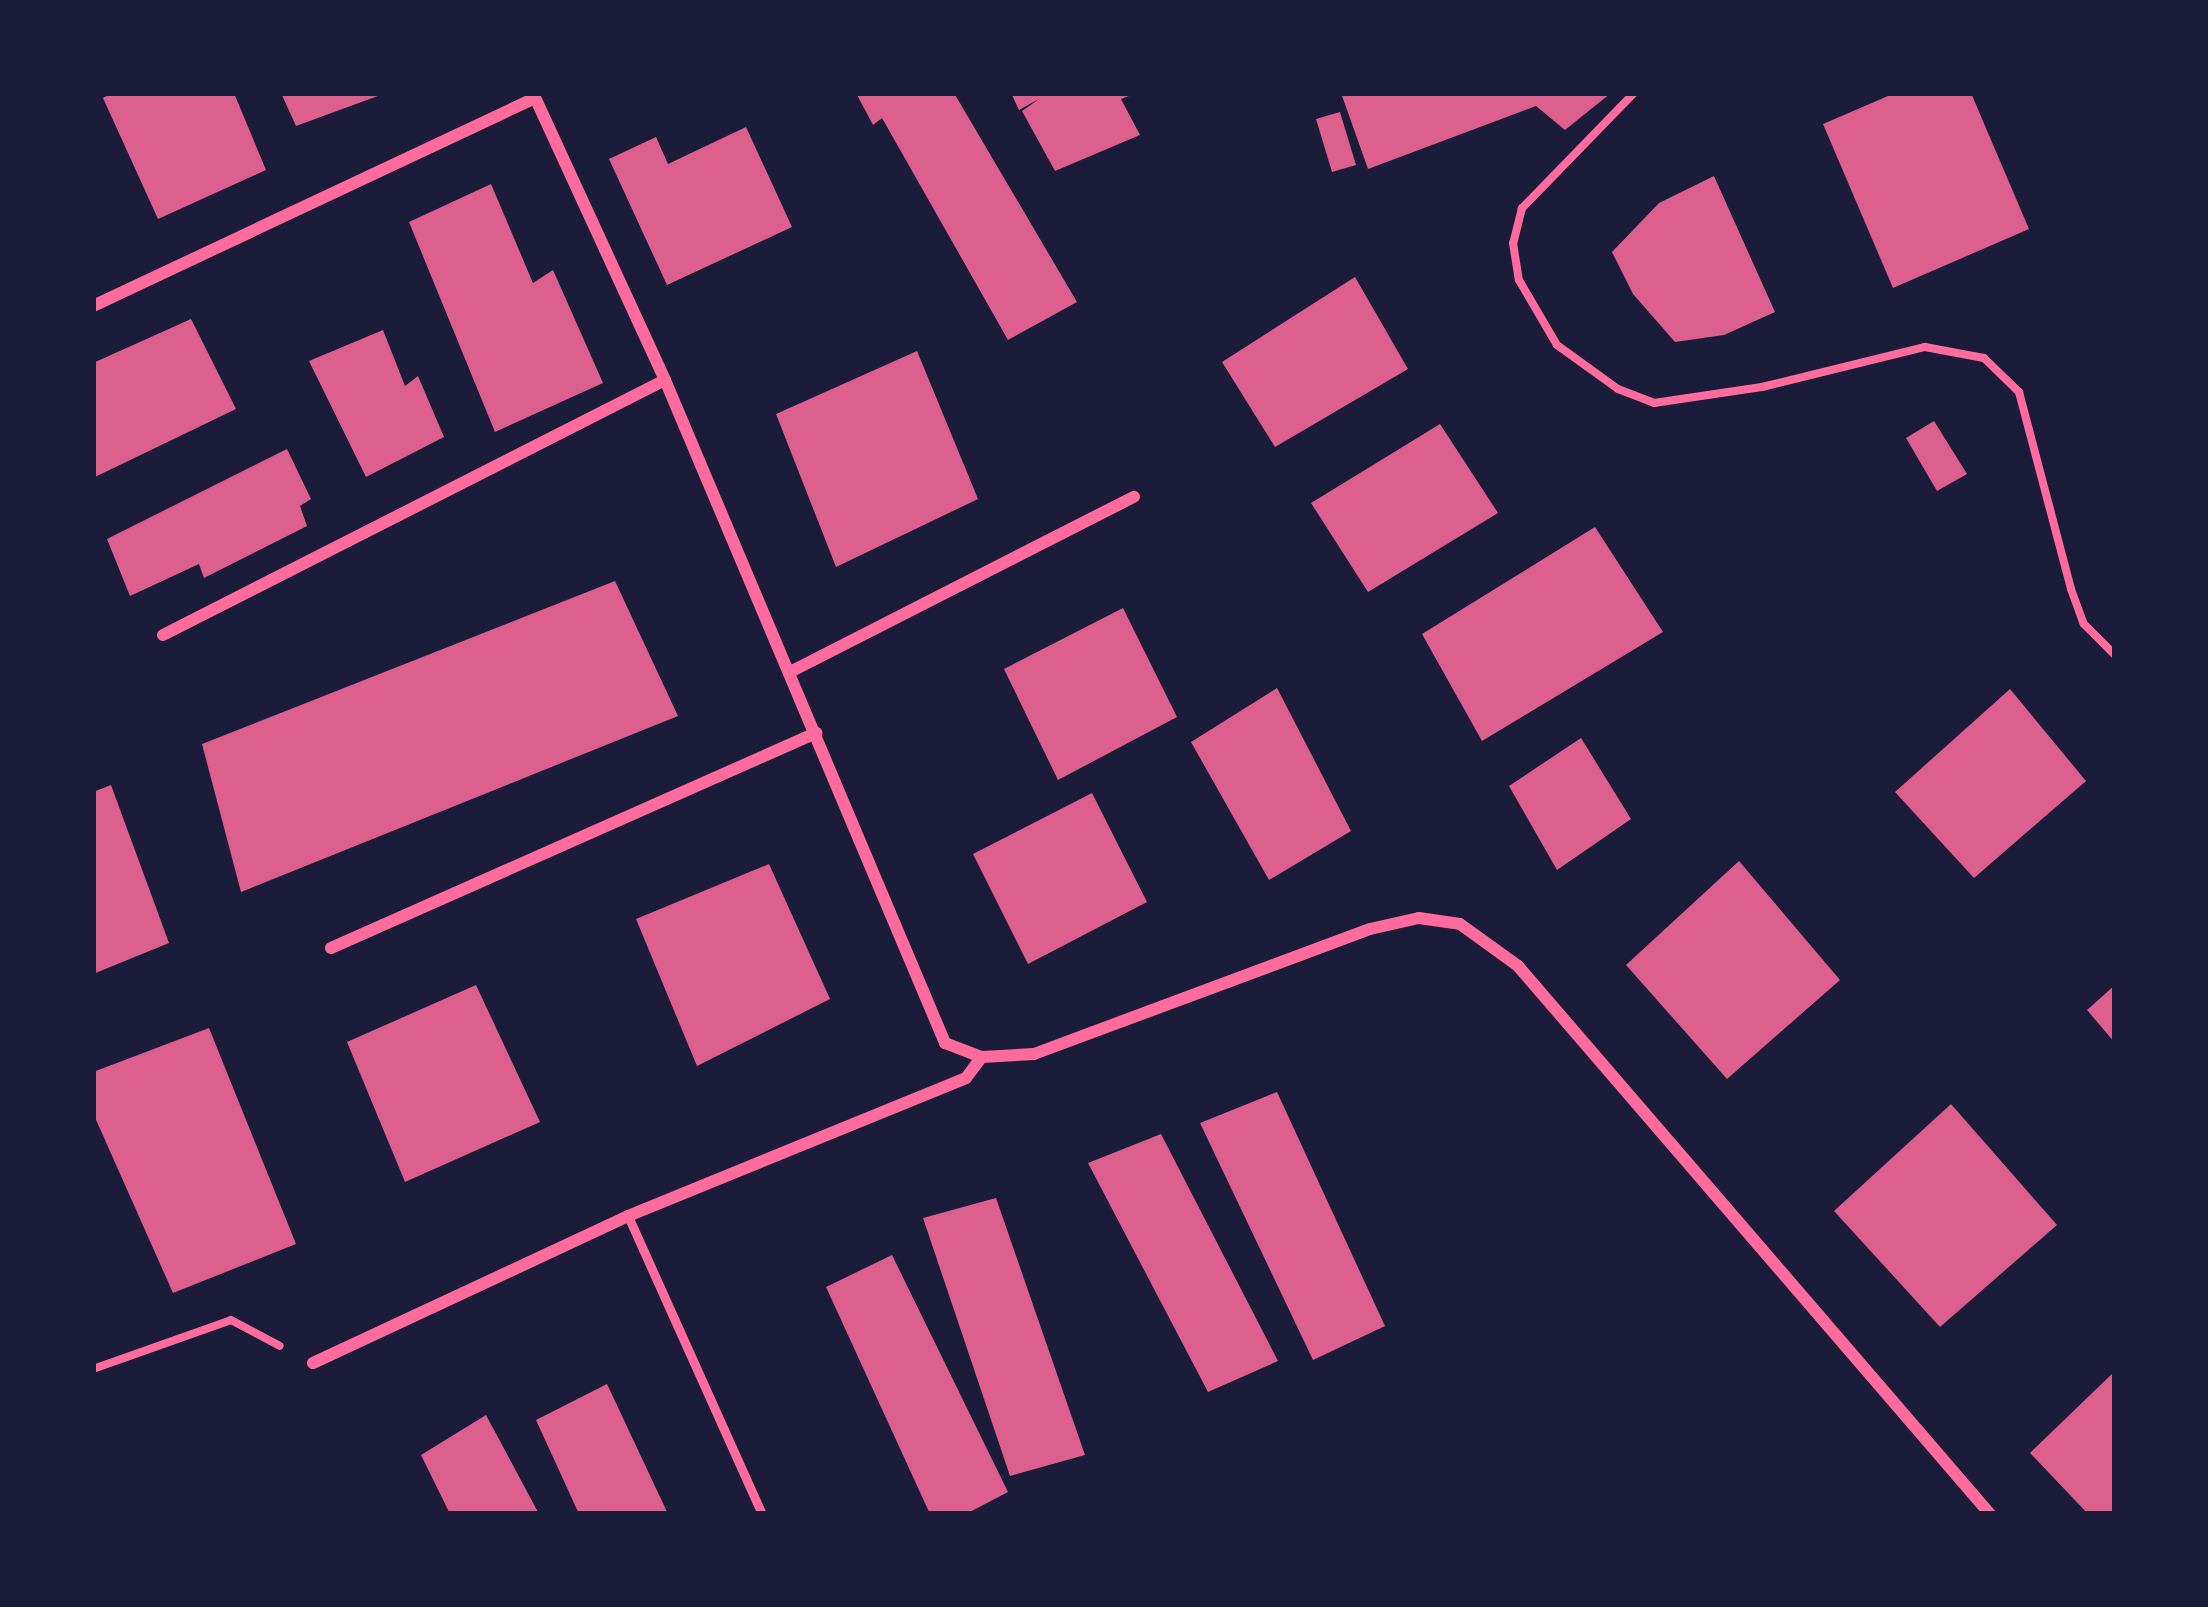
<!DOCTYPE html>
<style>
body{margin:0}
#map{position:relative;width:2208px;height:1607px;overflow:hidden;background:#1b1b3a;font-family:Karla,sans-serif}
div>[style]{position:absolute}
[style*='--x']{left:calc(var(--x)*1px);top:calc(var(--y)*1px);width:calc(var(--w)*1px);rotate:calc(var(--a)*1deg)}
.building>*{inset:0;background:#dd5f8e}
.path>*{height:8px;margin:-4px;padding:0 4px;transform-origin:4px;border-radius:4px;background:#ff6b9d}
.service>*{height:9px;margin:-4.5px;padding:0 4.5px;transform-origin:4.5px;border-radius:4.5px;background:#ff6b9d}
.minor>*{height:12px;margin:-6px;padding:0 6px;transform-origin:6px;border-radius:6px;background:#ff6b9d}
span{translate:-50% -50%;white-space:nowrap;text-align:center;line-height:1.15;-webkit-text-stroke:9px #1b1b3a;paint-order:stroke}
.frame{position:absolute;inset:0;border:96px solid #1b1b3a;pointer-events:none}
</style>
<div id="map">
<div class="building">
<i style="clip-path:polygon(112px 93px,234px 93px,266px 170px,158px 219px,103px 98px)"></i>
<i style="clip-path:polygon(281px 93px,386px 93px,296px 126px)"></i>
<i style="clip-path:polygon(856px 93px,954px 93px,1077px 302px,1008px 340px,882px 118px,873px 125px)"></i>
<i style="clip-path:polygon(1011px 93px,1137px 93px,1121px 99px,1140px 135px,1055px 171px,1022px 111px,1039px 99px,1019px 110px)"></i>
<i style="clip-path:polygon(1341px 93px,1611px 93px,1565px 130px,1536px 106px,1368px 169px)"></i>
<i style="clip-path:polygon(1895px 93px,1971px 93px,2029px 229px,1893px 288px,1823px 124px)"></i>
<i style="clip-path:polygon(1340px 112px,1356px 165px,1332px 172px,1316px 119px)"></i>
<i style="clip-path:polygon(746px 127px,792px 227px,667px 285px,609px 159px,656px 137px,668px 164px)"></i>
<i style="clip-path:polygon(1714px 176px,1775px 312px,1724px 335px,1675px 342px,1633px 294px,1612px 252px,1659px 203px)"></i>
<i style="clip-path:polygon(491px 184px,533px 283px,553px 270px,603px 383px,495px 432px,409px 222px)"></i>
<i style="clip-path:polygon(1355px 277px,1408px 369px,1275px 447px,1222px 362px)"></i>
<i style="clip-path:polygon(191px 319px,236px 409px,95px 477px,93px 363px)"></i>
<i style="clip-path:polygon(383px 330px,405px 386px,418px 376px,444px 437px,366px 477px,309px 361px)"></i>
<i style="clip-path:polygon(917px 351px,978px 499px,836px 567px,776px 414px)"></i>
<i style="clip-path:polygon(1934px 421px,1967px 474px,1937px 491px,1906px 438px)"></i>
<i style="clip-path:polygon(1440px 424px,1498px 513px,1368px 592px,1311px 503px)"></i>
<i style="clip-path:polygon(287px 449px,311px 499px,300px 506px,307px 526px,204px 578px,199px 564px,130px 596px,107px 539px)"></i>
<i style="clip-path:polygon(1595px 527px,1663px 632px,1482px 741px,1422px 634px)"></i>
<i style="clip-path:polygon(615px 581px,678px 716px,241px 892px,202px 744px)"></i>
<i style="clip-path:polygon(1123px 608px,1177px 717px,1058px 780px,1004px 669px)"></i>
<i style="clip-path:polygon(1277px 688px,1351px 831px,1269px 880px,1191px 742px)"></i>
<i style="clip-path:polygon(2010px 689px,2086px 781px,1974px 878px,1895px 792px)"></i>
<i style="clip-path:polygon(1581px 738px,1631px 819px,1557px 870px,1509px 786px)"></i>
<i style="clip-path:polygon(111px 785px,169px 943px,93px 974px,93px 792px)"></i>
<i style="clip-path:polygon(1092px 793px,1147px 902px,1028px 964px,973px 854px)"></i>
<i style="clip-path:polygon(1739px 861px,1840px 980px,1727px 1079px,1626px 965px)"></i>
<i style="clip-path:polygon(769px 864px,830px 999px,697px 1066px,636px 919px)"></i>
<i style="clip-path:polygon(476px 985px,540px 1122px,405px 1182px,347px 1042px)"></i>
<i style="clip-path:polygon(2115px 985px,2115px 1043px,2087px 1010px)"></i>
<i style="clip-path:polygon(209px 1028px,296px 1244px,173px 1293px,93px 1113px,93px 1072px)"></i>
<i style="clip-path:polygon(1277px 1092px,1385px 1326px,1313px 1360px,1200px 1123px)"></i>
<i style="clip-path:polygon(1951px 1104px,2057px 1225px,1940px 1327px,1834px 1211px)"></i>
<i style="clip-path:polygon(1161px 1134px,1278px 1361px,1208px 1392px,1088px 1163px)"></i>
<i style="clip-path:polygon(996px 1198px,1085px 1455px,1010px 1476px,923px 1218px)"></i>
<i style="clip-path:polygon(892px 1255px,1008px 1492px,966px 1514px,930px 1514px,826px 1287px)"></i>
<i style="clip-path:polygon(2115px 1371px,2115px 1514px,2088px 1514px,2030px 1453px)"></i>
<i style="clip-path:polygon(607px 1384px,668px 1514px,579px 1514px,536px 1420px)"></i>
<i style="clip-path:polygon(486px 1415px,539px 1514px,450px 1514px,421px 1455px)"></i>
</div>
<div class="path">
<i style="--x:1634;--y:93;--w:161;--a:134.2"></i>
<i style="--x:1522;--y:208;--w:36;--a:104"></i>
<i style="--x:1513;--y:243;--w:37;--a:81"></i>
<i style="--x:1519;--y:280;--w:75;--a:59.7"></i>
<i style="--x:1557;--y:345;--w:75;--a:35.8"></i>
<i style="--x:1618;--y:389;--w:39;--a:21"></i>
<i style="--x:1654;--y:403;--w:109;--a:-8.4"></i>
<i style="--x:1762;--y:387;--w:168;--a:-13.8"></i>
<i style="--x:1925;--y:347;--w:60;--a:10.6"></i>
<i style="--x:1984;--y:358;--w:49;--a:44.2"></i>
<i style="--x:2019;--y:392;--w:204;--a:75.2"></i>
<i style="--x:2071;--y:589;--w:37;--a:70"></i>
<i style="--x:2084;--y:624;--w:44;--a:45"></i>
<i style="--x:93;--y:1369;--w:146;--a:-19.5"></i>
<i style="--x:231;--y:1320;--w:55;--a:28"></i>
</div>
<div class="service">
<i style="--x:628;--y:1216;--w:327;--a:65.8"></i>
</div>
<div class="minor">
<i style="--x:533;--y:93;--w:316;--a:65.3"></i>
<i style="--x:665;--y:380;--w:720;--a:67.1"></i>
<i style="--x:945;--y:1043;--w:40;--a:21"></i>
<i style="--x:982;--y:1057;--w:52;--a:-3.3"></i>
<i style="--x:1034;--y:1054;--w:358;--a:-20.4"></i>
<i style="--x:1370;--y:929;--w:50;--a:-12.7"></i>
<i style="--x:1419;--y:918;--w:41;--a:8.3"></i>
<i style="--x:1460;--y:924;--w:72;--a:35.9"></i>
<i style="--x:1518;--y:966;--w:723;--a:49.26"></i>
<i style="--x:93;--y:306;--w:488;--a:-25.2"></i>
<i style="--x:163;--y:635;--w:563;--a:-26.93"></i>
<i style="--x:790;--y:672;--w:386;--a:-27"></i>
<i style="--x:331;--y:948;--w:531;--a:-23.91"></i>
<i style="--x:313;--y:1363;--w:348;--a:-25"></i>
<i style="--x:628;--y:1216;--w:365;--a:-22.2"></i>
<i style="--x:966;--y:1078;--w:26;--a:-53"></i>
</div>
<div class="frame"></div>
</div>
